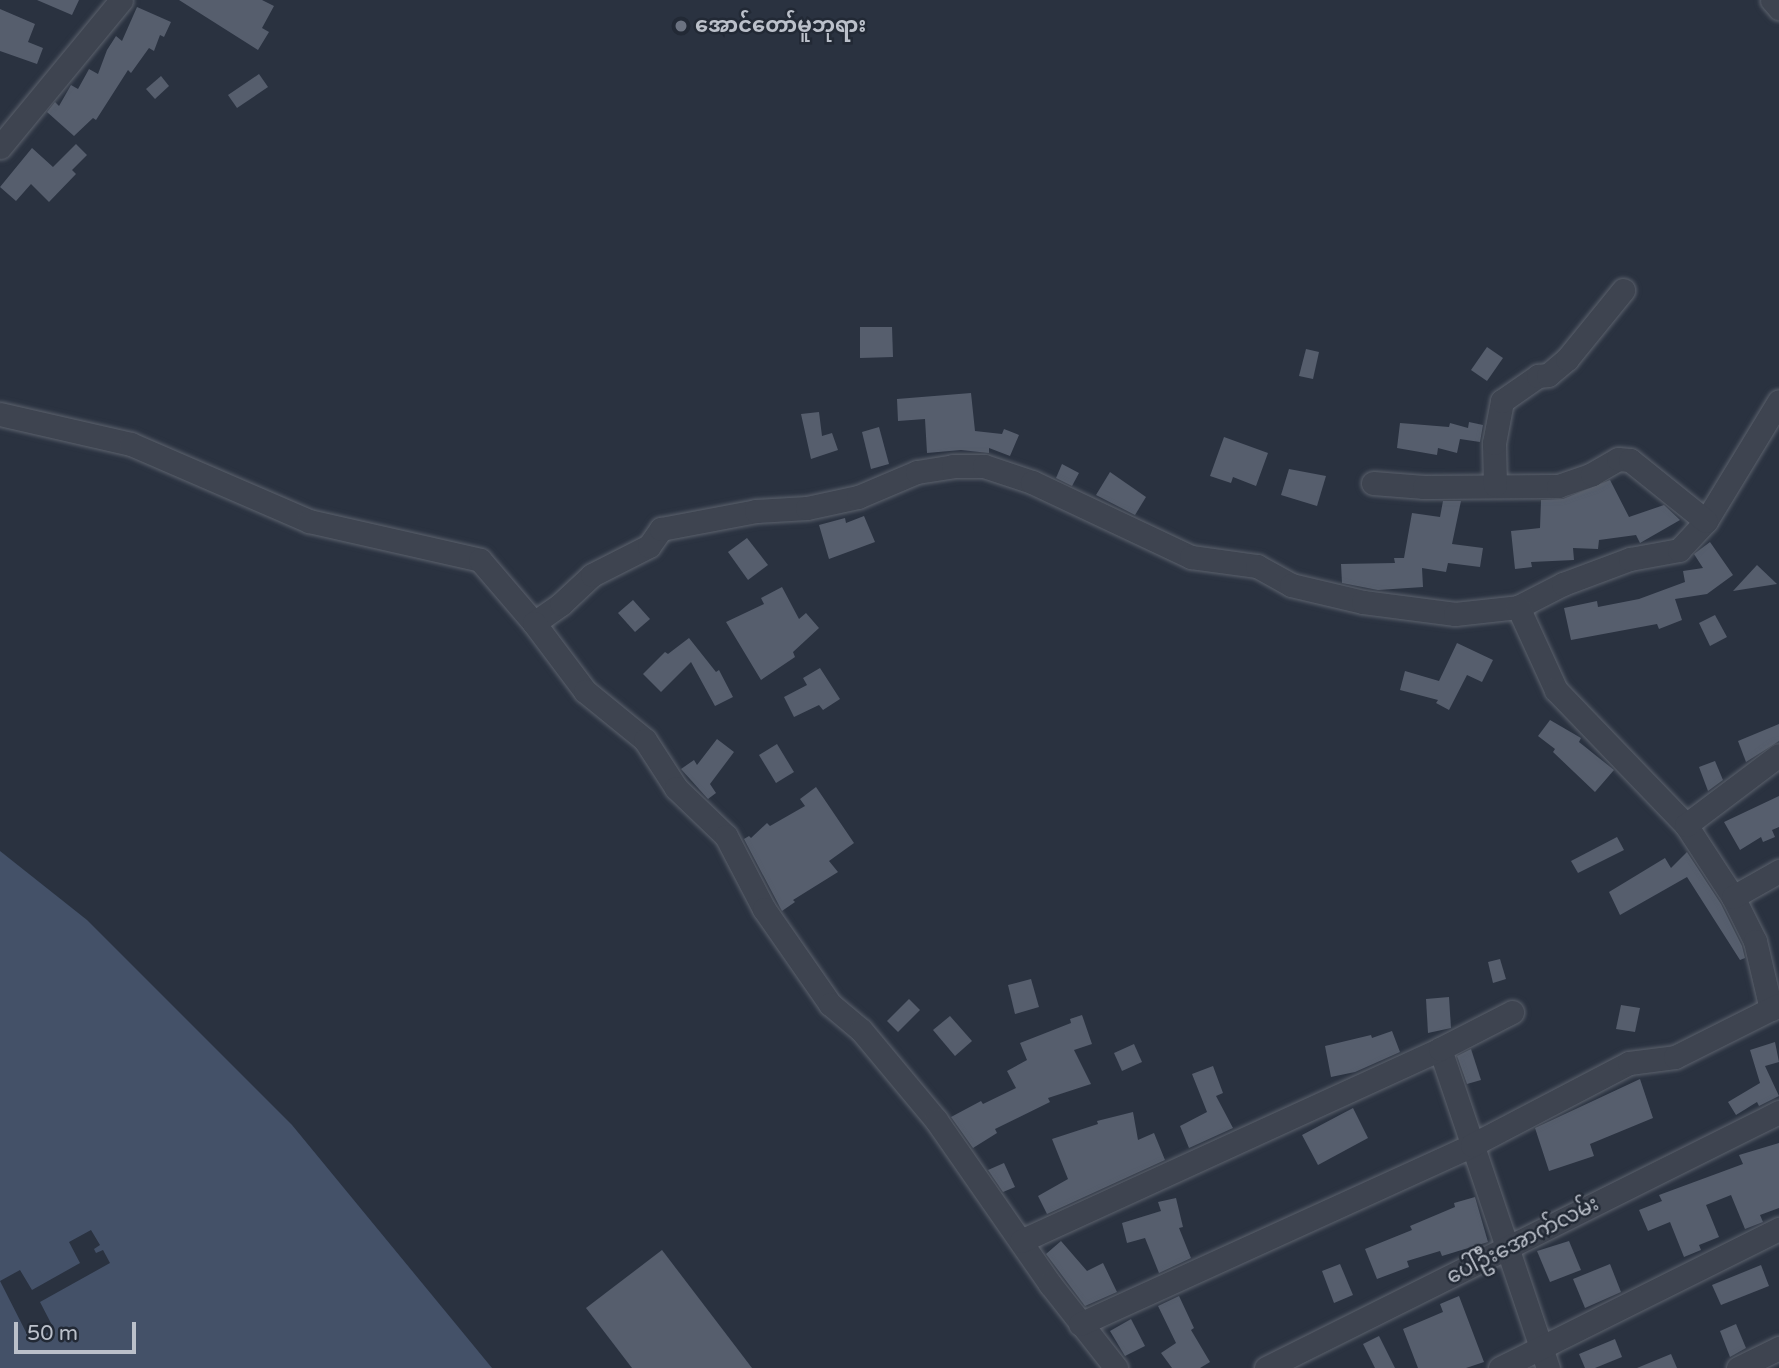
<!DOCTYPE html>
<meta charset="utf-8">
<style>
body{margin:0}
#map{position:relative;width:1779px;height:1368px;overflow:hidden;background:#2a3240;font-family:"Varela Round","Noto Sans Myanmar",sans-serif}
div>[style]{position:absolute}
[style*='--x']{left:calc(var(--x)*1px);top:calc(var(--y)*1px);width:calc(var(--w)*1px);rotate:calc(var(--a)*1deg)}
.water>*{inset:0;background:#445168}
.pier>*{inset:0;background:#2a3240}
.building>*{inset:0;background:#565e6d}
.roads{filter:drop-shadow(0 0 2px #5c626d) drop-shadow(0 0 2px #5c626d)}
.minor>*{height:23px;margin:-11.5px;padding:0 11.5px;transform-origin:11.5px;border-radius:11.5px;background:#3e4450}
.dots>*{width:19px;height:19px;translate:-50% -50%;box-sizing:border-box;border:4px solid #222935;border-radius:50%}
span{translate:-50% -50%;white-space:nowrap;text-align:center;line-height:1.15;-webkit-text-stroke:5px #222935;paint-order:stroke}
.poi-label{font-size:21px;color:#bbc0ca;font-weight:700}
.left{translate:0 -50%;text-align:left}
.street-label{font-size:21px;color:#bbc0ca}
.scale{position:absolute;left:14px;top:1322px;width:122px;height:32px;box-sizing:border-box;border:4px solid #bbc0ca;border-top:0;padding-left:9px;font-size:21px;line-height:24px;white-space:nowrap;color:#bbc0ca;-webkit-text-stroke:5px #222935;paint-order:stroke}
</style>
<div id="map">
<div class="water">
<i style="clip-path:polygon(0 851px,87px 920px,292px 1125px,492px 1368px,0 1368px)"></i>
</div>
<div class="pier">
<i style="clip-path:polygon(91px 1230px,100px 1245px,94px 1249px,96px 1253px,103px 1250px,110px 1263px,40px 1302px,54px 1329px,31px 1342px,0 1281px,20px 1270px,32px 1290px,80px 1263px,69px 1242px)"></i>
</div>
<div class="building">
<i style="clip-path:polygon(37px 0,79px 0,72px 15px)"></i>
<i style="clip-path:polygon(179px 0,262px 0,274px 6px,262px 28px,269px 32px,258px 50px)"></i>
<i style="clip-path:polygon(137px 7px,171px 22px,164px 37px,160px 35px,154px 51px,149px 48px,131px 73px,128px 70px,96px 120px,93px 118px,74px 136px,47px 112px,55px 102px,59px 106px,71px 85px,78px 89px,89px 69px,98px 74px,107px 50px,116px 36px,122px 41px)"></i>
<i style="clip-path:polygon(0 9px,35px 24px,28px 42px,43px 48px,37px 64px,0 51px)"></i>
<i style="clip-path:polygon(259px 74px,268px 87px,237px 108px,228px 95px)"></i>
<i style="clip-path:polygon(161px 76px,169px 86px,155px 99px,146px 89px)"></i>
<i style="clip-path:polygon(76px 144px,87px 155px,72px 170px,76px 174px,49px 202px,31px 184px,16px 201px,0 187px,32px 148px,53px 167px)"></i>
<i style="clip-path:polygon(860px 327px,892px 327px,893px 357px,860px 358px)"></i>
<i style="clip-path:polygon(1487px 347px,1503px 358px,1487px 381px,1471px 370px)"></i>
<i style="clip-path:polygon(1306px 349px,1319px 352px,1313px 379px,1299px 376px)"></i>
<i style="clip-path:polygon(971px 393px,975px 431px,1002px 434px,1004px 429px,1019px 435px,1010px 456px,989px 448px,989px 453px,961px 450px,927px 453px,925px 419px,898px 421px,897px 399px)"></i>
<i style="clip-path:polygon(819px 412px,822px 436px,832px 433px,838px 450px,811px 459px,801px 414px)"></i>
<i style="clip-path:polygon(1469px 422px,1483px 425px,1480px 442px,1460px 439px,1457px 453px,1438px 448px,1437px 455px,1397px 448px,1400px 423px,1449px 427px,1450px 423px,1468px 428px)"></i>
<i style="clip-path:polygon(879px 427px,889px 464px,871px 469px,862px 432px)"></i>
<i style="clip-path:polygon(1224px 437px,1268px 453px,1256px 486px,1233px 477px,1231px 483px,1210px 476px)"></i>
<i style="clip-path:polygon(1062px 464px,1079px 473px,1072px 486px,1056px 478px)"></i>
<i style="clip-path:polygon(1289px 469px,1326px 476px,1317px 506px,1281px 495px)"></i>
<i style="clip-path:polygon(1110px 472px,1146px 497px,1135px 515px,1096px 495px)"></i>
<i style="clip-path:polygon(1610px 480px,1629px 517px,1664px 505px,1680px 520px,1640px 543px,1636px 535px,1599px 540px,1598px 549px,1573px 548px,1574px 560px,1531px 562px,1532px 567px,1515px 569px,1511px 531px,1540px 528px,1541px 500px,1563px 499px)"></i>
<i style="clip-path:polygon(1443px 501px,1461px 501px,1452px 544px,1483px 548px,1480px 567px,1448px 563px,1446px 572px,1422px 568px,1423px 587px,1378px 590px,1342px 583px,1341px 564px,1395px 563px,1394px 558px,1404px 558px,1412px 513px,1440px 517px)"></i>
<i style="clip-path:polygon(864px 516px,875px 542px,829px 559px,819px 525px,845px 518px,846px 523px)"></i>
<i style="clip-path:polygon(747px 538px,768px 565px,748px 580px,728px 552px)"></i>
<i style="clip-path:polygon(1710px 542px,1733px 575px,1707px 594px,1675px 599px,1682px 620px,1659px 629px,1657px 624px,1571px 640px,1564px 608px,1597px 601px,1598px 607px,1639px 599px,1685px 582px,1683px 571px,1703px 568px,1694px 554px)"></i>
<i style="clip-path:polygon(1757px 565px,1777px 584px,1733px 591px)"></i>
<i style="clip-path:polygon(782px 587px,799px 619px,806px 613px,819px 628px,793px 652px,795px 657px,761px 680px,726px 622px,764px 604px,761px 598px)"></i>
<i style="clip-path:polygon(633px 600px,650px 619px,635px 632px,618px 613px)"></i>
<i style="clip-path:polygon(1715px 615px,1727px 637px,1710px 646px,1699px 623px)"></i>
<i style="clip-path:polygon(689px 638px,716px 672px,719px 670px,733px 697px,715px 706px,691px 662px,661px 692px,643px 674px,665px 652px,668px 654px)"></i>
<i style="clip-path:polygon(1457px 643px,1493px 660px,1482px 682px,1467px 675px,1449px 710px,1436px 703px,1438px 700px,1400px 690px,1405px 671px,1439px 681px)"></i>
<i style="clip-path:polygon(820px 668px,840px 699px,823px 710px,819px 705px,794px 717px,784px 697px,807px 685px,803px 678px)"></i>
<i style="clip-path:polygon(1550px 720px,1581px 738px,1579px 742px,1614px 770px,1595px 792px,1553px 752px,1555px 749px,1538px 736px)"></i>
<i style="clip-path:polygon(1779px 724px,1779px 741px,1746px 762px,1738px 741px)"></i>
<i style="clip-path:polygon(717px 739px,734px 752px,710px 784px,716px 793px,708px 799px,681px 769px,694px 760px,697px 765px)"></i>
<i style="clip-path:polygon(777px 744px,794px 772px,776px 783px,759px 755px)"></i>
<i style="clip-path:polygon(1715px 761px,1723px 780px,1708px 791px,1699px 767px)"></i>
<i style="clip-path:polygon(816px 787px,854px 843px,829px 861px,838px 872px,793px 900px,795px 902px,782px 911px,744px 839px,749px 836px,751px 838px,767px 823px,770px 826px,805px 806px,800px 799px)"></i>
<i style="clip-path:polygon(1779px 796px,1779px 827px,1772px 830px,1775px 837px,1763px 842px,1761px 837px,1740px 850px,1724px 822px)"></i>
<i style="clip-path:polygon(1617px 837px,1624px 850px,1578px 873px,1571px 861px)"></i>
<i style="clip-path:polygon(1687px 852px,1721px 904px,1742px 946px,1745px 958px,1740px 960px,1687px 877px,1620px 915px,1609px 892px,1665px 858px,1671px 868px)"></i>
<i style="clip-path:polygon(1500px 959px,1506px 979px,1493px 983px,1488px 962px)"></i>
<i style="clip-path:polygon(1031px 979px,1039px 1007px,1015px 1014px,1008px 985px)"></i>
<i style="clip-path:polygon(1449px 997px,1451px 1028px,1428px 1033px,1426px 999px)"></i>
<i style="clip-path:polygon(909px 999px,920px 1010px,898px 1032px,887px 1021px)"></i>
<i style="clip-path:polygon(1621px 1005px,1640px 1008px,1635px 1032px,1616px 1029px)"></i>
<i style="clip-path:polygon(1082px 1015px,1092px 1044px,1074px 1050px,1091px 1084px,1048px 1098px,1050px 1102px,995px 1129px,997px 1133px,973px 1148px,951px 1117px,981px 1101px,983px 1104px,1016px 1088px,1007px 1071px,1027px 1060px,1020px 1043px,1071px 1023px,1070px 1019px)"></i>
<i style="clip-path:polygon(950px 1016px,972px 1041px,955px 1056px,933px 1030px)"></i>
<i style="clip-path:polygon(1392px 1031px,1400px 1052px,1355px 1072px,1331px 1077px,1325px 1046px,1371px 1035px,1372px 1038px)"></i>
<i style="clip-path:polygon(1775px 1042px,1779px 1062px,1765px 1066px,1779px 1096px,1759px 1106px,1757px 1102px,1736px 1115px,1728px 1102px,1760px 1083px,1750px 1050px)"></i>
<i style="clip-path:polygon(1134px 1044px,1142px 1062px,1122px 1071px,1114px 1053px)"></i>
<i style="clip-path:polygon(1471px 1049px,1481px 1080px,1467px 1084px,1457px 1056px)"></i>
<i style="clip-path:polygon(1213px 1066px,1223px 1093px,1216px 1096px,1233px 1128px,1189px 1148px,1180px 1126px,1207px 1112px,1192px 1074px)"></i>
<i style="clip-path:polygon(1640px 1079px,1653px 1118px,1590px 1144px,1594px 1156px,1549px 1171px,1535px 1128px)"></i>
<i style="clip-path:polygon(1353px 1108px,1368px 1138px,1318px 1165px,1302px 1135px)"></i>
<i style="clip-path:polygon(1133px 1112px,1138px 1140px,1154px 1133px,1165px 1160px,1047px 1214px,1038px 1196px,1068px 1179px,1052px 1139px,1098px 1124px,1097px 1121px)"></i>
<i style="clip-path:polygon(1779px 1143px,1779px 1208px,1760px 1215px,1763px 1222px,1745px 1229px,1731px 1195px,1706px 1205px,1719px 1237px,1699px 1245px,1701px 1250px,1684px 1257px,1670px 1222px,1648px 1231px,1639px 1210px,1662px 1201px,1659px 1195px,1743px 1164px,1739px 1155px)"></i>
<i style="clip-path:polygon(1004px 1163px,1015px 1187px,1003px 1192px,988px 1170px)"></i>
<i style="clip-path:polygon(1475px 1197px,1488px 1242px,1442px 1256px,1440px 1251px,1407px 1261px,1409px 1267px,1377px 1279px,1365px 1249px,1412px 1230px,1410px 1226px,1455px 1207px,1454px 1203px)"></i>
<i style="clip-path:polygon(1176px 1198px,1183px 1227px,1179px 1228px,1191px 1258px,1159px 1273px,1145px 1238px,1127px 1243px,1122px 1223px,1161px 1211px,1158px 1202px)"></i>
<i style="clip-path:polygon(1061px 1241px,1087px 1271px,1103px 1263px,1117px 1292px,1085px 1306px,1046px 1254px)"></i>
<i style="clip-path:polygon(1569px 1241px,1581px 1270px,1550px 1282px,1537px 1251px)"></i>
<i style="clip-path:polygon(662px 1250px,752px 1368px,632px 1368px,586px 1308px)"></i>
<i style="clip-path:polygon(1340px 1264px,1353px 1295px,1334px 1303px,1322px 1271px)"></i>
<i style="clip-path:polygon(1610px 1264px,1621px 1292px,1585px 1308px,1573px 1279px)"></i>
<i style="clip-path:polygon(1761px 1265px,1769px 1286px,1721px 1305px,1712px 1285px)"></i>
<i style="clip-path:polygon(1179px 1296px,1194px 1328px,1191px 1330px,1210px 1362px,1200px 1368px,1172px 1368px,1161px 1353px,1176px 1343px,1158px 1306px)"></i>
<i style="clip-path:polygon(1459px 1296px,1484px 1362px,1466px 1368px,1418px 1368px,1403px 1329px,1443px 1312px,1440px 1304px)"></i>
<i style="clip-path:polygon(1131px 1319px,1145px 1346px,1125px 1356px,1110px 1331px)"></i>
<i style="clip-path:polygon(1736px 1324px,1746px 1348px,1730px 1357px,1720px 1331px)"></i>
<i style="clip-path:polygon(1379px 1336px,1395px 1368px,1375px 1368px,1363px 1344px)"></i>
<i style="clip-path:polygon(1615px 1339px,1622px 1357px,1595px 1368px,1585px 1368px,1579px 1354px)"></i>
<i style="clip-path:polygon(1671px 1354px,1677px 1368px,1637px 1368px)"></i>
</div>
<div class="roads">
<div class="minor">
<i style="--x:1772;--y:0;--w:11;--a:49"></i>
<i style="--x:0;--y:147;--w:190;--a:-50.5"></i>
<i style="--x:0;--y:414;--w:134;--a:12.9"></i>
<i style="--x:131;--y:444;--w:194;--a:23.4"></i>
<i style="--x:309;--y:521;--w:175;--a:12.8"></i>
<i style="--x:480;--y:560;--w:83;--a:49.4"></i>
<i style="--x:534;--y:623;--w:33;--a:-35"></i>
<i style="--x:561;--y:604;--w:42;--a:-43.1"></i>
<i style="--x:592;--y:575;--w:64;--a:-27"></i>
<i style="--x:649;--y:546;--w:21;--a:-55"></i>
<i style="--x:661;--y:529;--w:97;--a:-10.7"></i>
<i style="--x:756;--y:511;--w:51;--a:-3.4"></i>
<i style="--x:807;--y:508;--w:52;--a:-12.2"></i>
<i style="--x:858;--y:497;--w:64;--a:-23"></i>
<i style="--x:917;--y:472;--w:36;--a:-9"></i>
<i style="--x:953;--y:466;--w:31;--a:0"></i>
<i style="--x:984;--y:466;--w:51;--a:18.4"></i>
<i style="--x:1032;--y:482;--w:176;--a:25.3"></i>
<i style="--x:1191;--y:557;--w:67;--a:7.8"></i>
<i style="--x:1257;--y:566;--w:39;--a:29"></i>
<i style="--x:1291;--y:585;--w:74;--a:13.3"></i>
<i style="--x:1363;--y:602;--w:93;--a:7.4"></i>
<i style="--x:1455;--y:614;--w:63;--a:-6.3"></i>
<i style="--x:1518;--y:607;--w:51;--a:-27.1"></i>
<i style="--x:1563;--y:584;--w:72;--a:-20.5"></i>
<i style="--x:1630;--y:559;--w:50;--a:-10.4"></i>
<i style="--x:1679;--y:550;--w:40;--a:-47"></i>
<i style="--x:1706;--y:521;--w:140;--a:-58.7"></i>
<i style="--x:1373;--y:483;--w:51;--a:4.5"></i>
<i style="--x:1424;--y:487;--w:134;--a:-0.4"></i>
<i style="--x:1558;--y:486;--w:36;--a:-19"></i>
<i style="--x:1592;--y:474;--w:30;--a:-30"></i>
<i style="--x:1618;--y:459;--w:12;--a:5"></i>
<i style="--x:1630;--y:460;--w:97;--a:38.8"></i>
<i style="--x:1495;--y:485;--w:42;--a:-91.4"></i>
<i style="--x:1494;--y:443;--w:43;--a:-79.2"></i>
<i style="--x:1502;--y:401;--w:44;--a:-34.8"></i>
<i style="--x:1538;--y:376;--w:10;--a:-6"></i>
<i style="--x:1548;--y:375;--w:25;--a:-40"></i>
<i style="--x:1567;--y:359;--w:89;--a:-50.9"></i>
<i style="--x:1518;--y:607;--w:91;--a:65.4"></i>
<i style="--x:1556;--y:690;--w:187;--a:46.1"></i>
<i style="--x:1686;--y:825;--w:86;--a:56.9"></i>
<i style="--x:1733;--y:897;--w:49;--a:63.4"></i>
<i style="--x:1755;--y:941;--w:70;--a:76.8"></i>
<i style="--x:534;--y:623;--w:85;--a:53.1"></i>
<i style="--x:585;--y:691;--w:77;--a:39.2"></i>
<i style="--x:645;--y:740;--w:57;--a:57.1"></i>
<i style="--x:676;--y:788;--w:69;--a:43.8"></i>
<i style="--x:726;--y:836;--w:82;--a:62.5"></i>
<i style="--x:764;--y:909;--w:116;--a:55.2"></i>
<i style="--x:830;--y:1004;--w:40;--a:40"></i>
<i style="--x:861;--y:1030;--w:117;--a:50.2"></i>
<i style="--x:936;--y:1120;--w:200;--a:55.2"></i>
<i style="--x:1050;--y:1284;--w:107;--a:51.8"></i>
<i style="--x:1686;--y:825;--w:116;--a:-37"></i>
<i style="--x:1733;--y:897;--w:53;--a:-29.5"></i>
<i style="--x:1440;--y:1049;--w:337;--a:71.3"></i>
<i style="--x:1021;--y:1241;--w:461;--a:-24.6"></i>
<i style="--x:1440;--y:1049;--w:81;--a:-27.2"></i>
<i style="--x:1080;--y:1324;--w:431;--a:-24.5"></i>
<i style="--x:1472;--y:1145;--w:177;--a:-27.6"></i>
<i style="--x:1629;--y:1063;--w:46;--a:-7.4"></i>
<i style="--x:1675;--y:1057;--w:116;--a:-26.6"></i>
<i style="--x:1266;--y:1368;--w:573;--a:-26.52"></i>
<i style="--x:1500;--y:1368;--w:312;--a:-26.5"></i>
<i style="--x:1738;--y:1368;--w:46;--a:-26"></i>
</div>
</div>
<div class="dots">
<i style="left:681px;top:26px;background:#6b7280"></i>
</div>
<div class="poi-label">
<span class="left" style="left:695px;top:26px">အောင်တော်မူဘုရား</span>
</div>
<div class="street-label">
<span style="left:1523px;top:1241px;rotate:-27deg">ပေါ်ဦးအောက်လမ်း</span>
</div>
<div class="scale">50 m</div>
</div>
